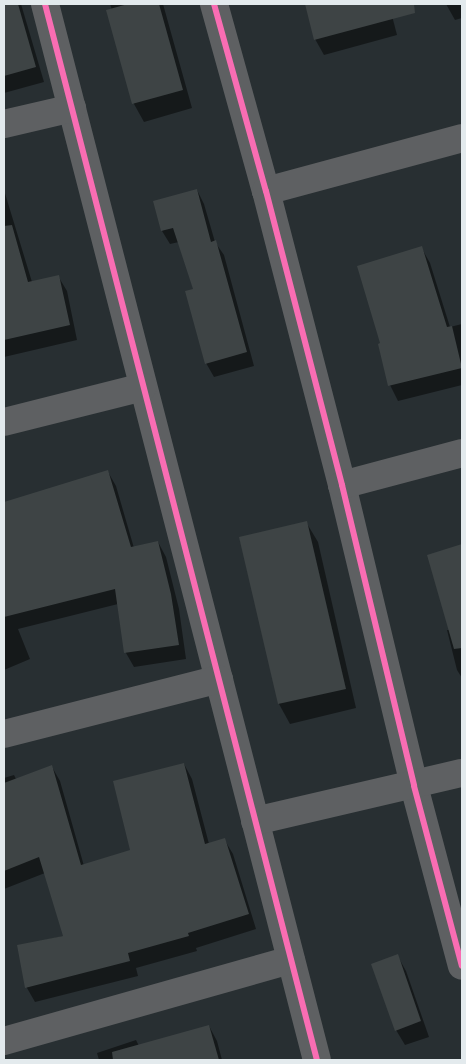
<!DOCTYPE html>
<style>
body{margin:0}
#map{position:relative;width:466px;height:1064px;overflow:hidden;background:#282f32;font-family:Ubuntu,sans-serif}
div>[style]{position:absolute}
[style*='--x']{left:calc(var(--x)*1px);top:calc(var(--y)*1px);width:calc(var(--w)*1px);rotate:calc(var(--a)*1deg)}
.shadow>*{inset:0;background:#0007}
.building>*{inset:0;background:#3e4445}
.street>*{height:28px;margin:-14px;padding:0 14px;transform-origin:14px;border-radius:14px;background:#5e6062}
.cycleway>*{height:6px;margin:-3px;padding:0 3px;transform-origin:3px;border-radius:3px;background:#f96db3}
span{translate:-50% -50%;white-space:nowrap;text-align:center;line-height:1.15;-webkit-text-stroke:5px #1c262b;paint-order:stroke}
.frame{position:absolute;inset:0;border:5px solid #e3eaed;pointer-events:none}
</style>
<div id="map">
<div class="shadow">
<i style="clip-path:polygon(4px 4px,21px 4px,44px 82px,4px 93px)"></i>
<i style="clip-path:polygon(110px 4px,163px 4px,192px 108px,144px 122px,134px 104px,108px 11px,112px 10px)"></i>
<i style="clip-path:polygon(306px 4px,389px 4px,397px 35px,324px 55px,315px 39px)"></i>
<i style="clip-path:polygon(462px 4px,462px 18px,455px 20px,446px 4px)"></i>
<i style="clip-path:polygon(4px 190px,32px 282px,58px 276px,67px 291px,77px 340px,4px 357px)"></i>
<i style="clip-path:polygon(197px 190px,204px 204px,215px 242px,224px 255px,254px 366px,214px 377px,206px 363px,194px 290px,179px 242px,170px 244px,162px 231px)"></i>
<i style="clip-path:polygon(421px 247px,430px 263px,450px 327px,462px 324px,462px 385px,398px 401px,390px 385px)"></i>
<i style="clip-path:polygon(108px 472px,116px 486px,134px 548px,158px 542px,166px 557px,179px 609px,186px 659px,134px 667px,126px 653px,118px 604px,18px 629px,30px 659px,4px 670px,4px 503px)"></i>
<i style="clip-path:polygon(306px 522px,318px 542px,356px 708px,290px 724px,279px 704px,240px 538px)"></i>
<i style="clip-path:polygon(462px 546px,462px 678px,457px 670px,447px 630px,450px 630px,429px 555px)"></i>
<i style="clip-path:polygon(184px 764px,192px 779px,209px 844px,224px 839px,233px 854px,256px 929px,196px 948px,197px 951px,136px 968px,138px 976px,35px 1002px,27px 988px,18px 946px,64px 936px,45px 873px,4px 889px,4px 778px,14px 775px,16px 779px,52px 767px,60px 781px,84px 866px,132px 851px)"></i>
<i style="clip-path:polygon(397px 955px,406px 971px,429px 1037px,405px 1045px,396px 1030px)"></i>
<i style="clip-path:polygon(209px 1026px,217px 1041px,222px 1060px,99px 1060px,97px 1053px,136px 1040px,139px 1046px)"></i>
</div>
<div class="building">
<i style="clip-path:polygon(4px 4px,18px 4px,36px 67px,4px 76px)"></i>
<i style="clip-path:polygon(128px 4px,159px 4px,183px 90px,132px 104px,106px 10px)"></i>
<i style="clip-path:polygon(305px 4px,414px 4px,415px 13px,314px 40px)"></i>
<i style="clip-path:polygon(197px 189px,211px 242px,216px 240px,247px 352px,205px 364px,185px 291px,193px 289px,173px 228px,161px 231px,153px 201px)"></i>
<i style="clip-path:polygon(12px 225px,28px 282px,59px 275px,70px 325px,4px 340px,4px 226px)"></i>
<i style="clip-path:polygon(422px 246px,447px 327px,452px 326px,462px 368px,388px 386px,378px 344px,380px 343px,357px 266px)"></i>
<i style="clip-path:polygon(108px 470px,131px 547px,158px 541px,171px 594px,179px 645px,124px 653px,115px 589px,4px 617px,4px 502px)"></i>
<i style="clip-path:polygon(307px 521px,346px 689px,278px 704px,239px 537px)"></i>
<i style="clip-path:polygon(462px 544px,462px 648px,454px 649px,427px 555px)"></i>
<i style="clip-path:polygon(184px 763px,205px 844px,225px 838px,249px 914px,188px 933px,189px 936px,128px 953px,130px 961px,25px 988px,17px 945px,63px 936px,39px 857px,4px 871px,4px 783px,52px 765px,81px 865px,130px 850px,113px 781px)"></i>
<i style="clip-path:polygon(398px 954px,421px 1021px,395px 1031px,371px 964px)"></i>
<i style="clip-path:polygon(209px 1025px,219px 1060px,113px 1060px,112px 1052px)"></i>
</div>
<div class="street">
<i style="--x:45;--y:4;--w:1090;--a:75.56"></i>
<i style="--x:214;--y:4;--w:194;--a:74.5"></i>
<i style="--x:266;--y:191;--w:304;--a:75.5"></i>
<i style="--x:342;--y:485;--w:309;--a:76.5"></i>
<i style="--x:414;--y:786;--w:186;--a:75.1"></i>
<i style="--x:4;--y:124;--w:70;--a:-13.2"></i>
<i style="--x:266;--y:191;--w:203;--a:-15.1"></i>
<i style="--x:4;--y:422;--w:143;--a:-14.1"></i>
<i style="--x:342;--y:485;--w:124;--a:-14.9"></i>
<i style="--x:4;--y:734;--w:222;--a:-14.3"></i>
<i style="--x:255;--y:821;--w:212;--a:-13.1"></i>
<i style="--x:4;--y:1041;--w:298;--a:-15.8"></i>
</div>
<div class="cycleway">
<i style="--x:45;--y:4;--w:1090;--a:75.56"></i>
<i style="--x:214;--y:4;--w:194;--a:74.5"></i>
<i style="--x:266;--y:191;--w:304;--a:75.5"></i>
<i style="--x:342;--y:485;--w:309;--a:76.5"></i>
<i style="--x:414;--y:786;--w:186;--a:75.1"></i>
</div>
<div class="frame"></div>
</div>
